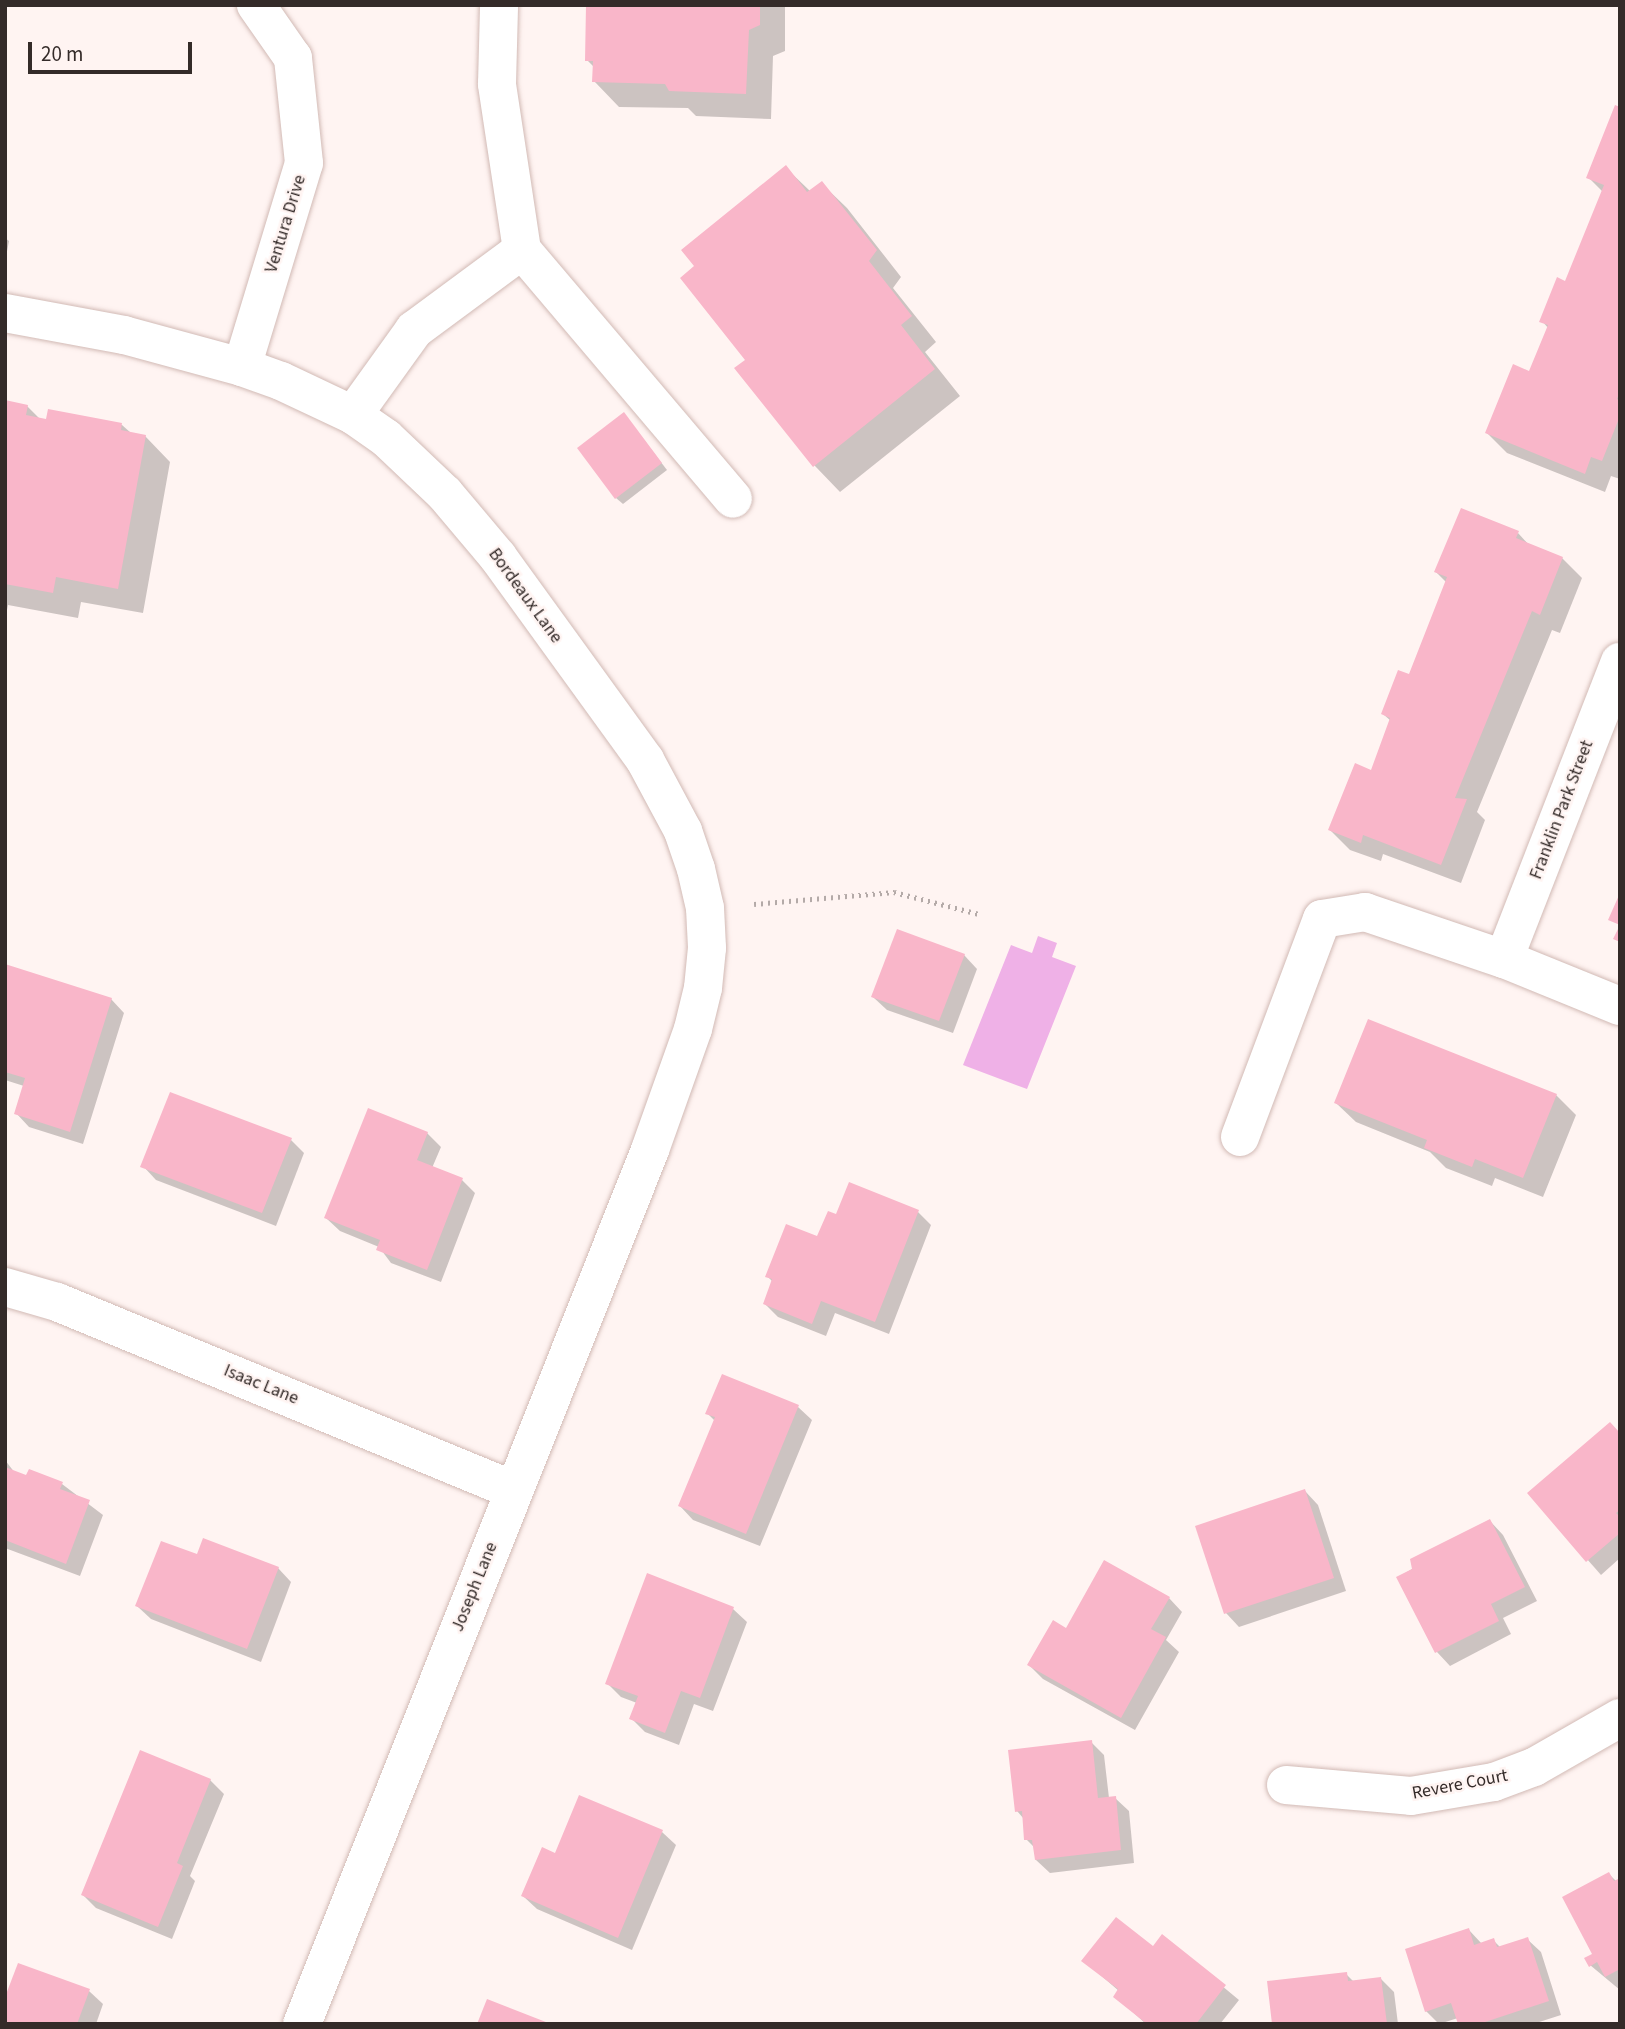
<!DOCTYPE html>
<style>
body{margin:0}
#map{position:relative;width:1625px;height:2029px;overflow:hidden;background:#fff4f2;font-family:"Source Sans 3",sans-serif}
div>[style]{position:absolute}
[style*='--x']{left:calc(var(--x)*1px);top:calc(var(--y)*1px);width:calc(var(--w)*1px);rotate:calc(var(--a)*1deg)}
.water>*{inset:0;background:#efb1e7}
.shadow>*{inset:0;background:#0003}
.building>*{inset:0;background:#f9b6c9}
.path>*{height:4.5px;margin-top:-2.25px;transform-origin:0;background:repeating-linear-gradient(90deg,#b4aaa8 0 2px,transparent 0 7px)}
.roads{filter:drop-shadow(0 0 2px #d2bab5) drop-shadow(0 0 2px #d2bab5)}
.minor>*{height:38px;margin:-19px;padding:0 19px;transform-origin:19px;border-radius:19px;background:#fff}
span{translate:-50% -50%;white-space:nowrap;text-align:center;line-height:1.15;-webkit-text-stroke:5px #fff4f2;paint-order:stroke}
.street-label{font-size:18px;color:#342b29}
.frame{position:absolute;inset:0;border:7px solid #342b29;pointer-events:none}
.scale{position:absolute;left:28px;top:42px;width:164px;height:32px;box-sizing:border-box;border:4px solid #342b29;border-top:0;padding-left:9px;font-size:21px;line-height:24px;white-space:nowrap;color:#342b29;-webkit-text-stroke:5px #fff4f2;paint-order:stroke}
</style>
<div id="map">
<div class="water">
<i style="clip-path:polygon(1038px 936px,1057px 943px,1052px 957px,1076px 966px,1027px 1089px,963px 1065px,1011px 945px,1032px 953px)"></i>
</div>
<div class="shadow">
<i style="clip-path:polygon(588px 5px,785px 5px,785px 51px,773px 56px,771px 119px,696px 116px,688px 108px,619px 107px,594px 81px,594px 67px,587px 60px)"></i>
<i style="clip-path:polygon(1620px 109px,1620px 479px,1611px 476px,1605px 492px,1507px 453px,1487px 433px,1530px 373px,1549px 329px,1542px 321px,1566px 283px,1603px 192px,1588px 177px)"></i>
<i style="clip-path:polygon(786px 168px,810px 191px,821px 183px,847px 208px,901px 277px,893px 288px,936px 342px,925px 352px,960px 396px,840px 492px,815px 466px,737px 368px,747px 360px,696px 267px)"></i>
<i style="clip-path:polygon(5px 238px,9px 241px,5px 262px)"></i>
<i style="clip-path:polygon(5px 402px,27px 406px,41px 420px,122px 425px,131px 433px,145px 436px,170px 462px,143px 613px,81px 602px,78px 618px,8px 605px,5px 620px)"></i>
<i style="clip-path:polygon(624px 414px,667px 470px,623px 504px,616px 498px)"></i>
<i style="clip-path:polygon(1518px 533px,1530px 546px,1562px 558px,1582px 578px,1560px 633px,1552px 630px,1477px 812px,1485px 820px,1461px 883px,1383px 854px,1381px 861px,1350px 850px,1330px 830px,1372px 772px,1391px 721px,1383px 714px,1410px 676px,1447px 583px,1436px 572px)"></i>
<i style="clip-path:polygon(964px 955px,977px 969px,953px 1033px,887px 1010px,873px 997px)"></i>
<i style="clip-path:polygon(5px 966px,111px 999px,124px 1013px,83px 1144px,29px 1127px,16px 1113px,24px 1086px,5px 1080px)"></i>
<i style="clip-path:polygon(1556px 1095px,1576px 1115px,1543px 1197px,1495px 1178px,1492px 1186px,1446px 1168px,1430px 1152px,1356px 1122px,1336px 1103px)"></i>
<i style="clip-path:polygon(427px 1133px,441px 1147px,432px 1168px,462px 1180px,475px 1193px,441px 1282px,391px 1263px,379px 1247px,340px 1231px,326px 1218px)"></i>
<i style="clip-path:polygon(291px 1140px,304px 1153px,276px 1226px,156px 1180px,143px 1166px)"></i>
<i style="clip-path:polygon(918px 1212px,931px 1225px,889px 1334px,835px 1313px,826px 1336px,778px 1317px,765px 1304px,773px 1282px,767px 1276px,818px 1239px,837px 1216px)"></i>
<i style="clip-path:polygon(798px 1407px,812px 1420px,760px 1546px,693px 1520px,680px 1506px,715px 1421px,707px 1413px)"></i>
<i style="clip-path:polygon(1620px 1434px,1620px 1558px,1601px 1575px,1529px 1493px)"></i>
<i style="clip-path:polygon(5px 1460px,15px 1473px,62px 1484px,103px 1515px,80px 1576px,5px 1548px)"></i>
<i style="clip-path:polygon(1305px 1491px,1318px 1505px,1346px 1591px,1239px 1627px,1226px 1613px)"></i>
<i style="clip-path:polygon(1490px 1521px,1503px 1535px,1537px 1601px,1503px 1618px,1511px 1634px,1450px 1666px,1437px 1652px,1399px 1577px)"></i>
<i style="clip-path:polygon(278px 1568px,291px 1582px,261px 1662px,151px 1619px,137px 1606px)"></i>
<i style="clip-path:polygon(1169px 1598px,1182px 1612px,1166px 1640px,1179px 1652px,1135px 1730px,1043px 1679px,1029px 1665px,1067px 1630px)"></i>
<i style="clip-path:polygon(733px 1609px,747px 1622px,713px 1711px,694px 1704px,679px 1745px,645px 1732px,631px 1718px,637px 1703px,621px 1697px,607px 1683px)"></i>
<i style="clip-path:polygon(1091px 1742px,1104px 1755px,1109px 1798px,1115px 1798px,1129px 1811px,1134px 1863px,1050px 1873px,1036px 1860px,1035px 1848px,1026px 1839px,1024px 1819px,1017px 1811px)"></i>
<i style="clip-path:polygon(210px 1780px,224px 1794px,190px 1876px,195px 1881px,172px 1939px,96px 1908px,83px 1895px)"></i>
<i style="clip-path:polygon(662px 1832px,676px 1845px,632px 1950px,537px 1909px,523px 1896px,556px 1855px)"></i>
<i style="clip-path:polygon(1609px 1874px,1617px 1882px,1620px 1880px,1620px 1990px,1590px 1965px)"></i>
<i style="clip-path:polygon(1469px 1930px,1482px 1944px,1493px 1940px,1501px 1948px,1527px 1939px,1541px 1952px,1561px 2015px,1533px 2024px,1460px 2024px,1458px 2018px,1439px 2024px,1426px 2011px)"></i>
<i style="clip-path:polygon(1163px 1937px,1239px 2000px,1220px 2024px,1146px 2024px,1115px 1996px,1119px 1991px,1084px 1961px,1153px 1949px)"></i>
<i style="clip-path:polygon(1346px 1974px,1354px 1982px,1381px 1979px,1394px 1992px,1398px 2024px,1273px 2024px)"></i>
<i style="clip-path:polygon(89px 1991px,103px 2004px,96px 2024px,5px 2024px)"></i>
</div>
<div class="building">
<i style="clip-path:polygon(586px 5px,760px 5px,760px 25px,749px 30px,746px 94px,669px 91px,665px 84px,592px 82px,593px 61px,585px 61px)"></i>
<i style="clip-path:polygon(1615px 105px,1620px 107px,1620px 391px,1617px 399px,1620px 401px,1620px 416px,1602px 461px,1591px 457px,1585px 474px,1485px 433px,1513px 364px,1529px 371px,1548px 325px,1539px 322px,1557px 277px,1565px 281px,1604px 185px,1586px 178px)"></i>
<i style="clip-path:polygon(786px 165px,807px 192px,822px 181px,877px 250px,869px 261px,912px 316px,901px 325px,935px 369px,813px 467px,734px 368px,745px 360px,680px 278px,694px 266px,681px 250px)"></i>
<i style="clip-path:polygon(5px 400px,28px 405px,26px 415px,46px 419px,48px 409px,122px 423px,121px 430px,146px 435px,118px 589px,56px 577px,53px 593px,5px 584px)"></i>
<i style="clip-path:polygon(624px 412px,662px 463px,615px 499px,577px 448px)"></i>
<i style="clip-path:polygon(1461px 508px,1519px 531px,1516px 538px,1563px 557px,1540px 615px,1532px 611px,1455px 798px,1467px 799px,1441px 865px,1363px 835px,1361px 843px,1328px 830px,1355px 763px,1371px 770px,1390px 718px,1381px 714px,1398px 670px,1409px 674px,1447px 577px,1434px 572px)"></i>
<i style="clip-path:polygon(1620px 893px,1620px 942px,1613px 939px,1620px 925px,1608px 920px)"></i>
<i style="clip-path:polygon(897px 929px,965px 954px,939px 1021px,871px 997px)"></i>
<i style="clip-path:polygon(5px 964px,112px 998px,70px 1132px,14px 1114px,25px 1078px,5px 1072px)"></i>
<i style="clip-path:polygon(1368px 1019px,1557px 1094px,1523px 1178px,1475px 1159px,1472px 1167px,1424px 1148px,1427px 1140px,1334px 1103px)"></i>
<i style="clip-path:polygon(170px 1092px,292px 1138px,262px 1213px,140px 1167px)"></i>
<i style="clip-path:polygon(368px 1108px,428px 1132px,417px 1160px,463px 1178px,427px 1270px,376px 1250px,380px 1240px,324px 1218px)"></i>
<i style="clip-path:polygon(849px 1182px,919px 1210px,875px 1322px,821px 1301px,812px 1324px,763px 1304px,772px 1279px,765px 1277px,786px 1224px,817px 1236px,828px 1211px,836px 1214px)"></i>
<i style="clip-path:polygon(722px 1374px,799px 1405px,746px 1534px,678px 1506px,715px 1417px,705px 1414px)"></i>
<i style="clip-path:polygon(1610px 1422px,1620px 1433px,1620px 1510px,1616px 1513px,1620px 1517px,1620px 1533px,1586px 1562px,1527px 1493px)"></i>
<i style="clip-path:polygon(5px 1467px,26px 1475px,29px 1469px,63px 1482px,60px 1489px,90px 1500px,66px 1564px,5px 1540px)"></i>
<i style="clip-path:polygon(1305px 1489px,1334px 1578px,1224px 1614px,1195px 1526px)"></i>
<i style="clip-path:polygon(1490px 1519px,1525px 1587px,1491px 1604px,1499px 1621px,1435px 1653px,1396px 1577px,1412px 1569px,1410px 1559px)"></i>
<i style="clip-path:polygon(203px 1538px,279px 1567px,247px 1649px,135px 1606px,161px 1541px,197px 1554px)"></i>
<i style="clip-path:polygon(1104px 1560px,1170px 1597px,1151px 1629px,1166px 1637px,1121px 1718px,1027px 1665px,1053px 1620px,1066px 1628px)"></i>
<i style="clip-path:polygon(647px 1573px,734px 1607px,700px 1698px,681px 1691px,665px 1733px,629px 1719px,638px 1696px,605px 1684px)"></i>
<i style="clip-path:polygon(1092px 1740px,1098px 1798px,1116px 1796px,1121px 1850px,1035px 1860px,1032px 1840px,1024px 1840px,1022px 1811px,1015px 1812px,1008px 1750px)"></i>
<i style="clip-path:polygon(140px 1750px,211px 1779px,177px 1863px,183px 1866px,158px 1927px,81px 1895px)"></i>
<i style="clip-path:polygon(579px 1795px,663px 1830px,618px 1938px,521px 1896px,542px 1847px,555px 1853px)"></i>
<i style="clip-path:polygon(1609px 1872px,1614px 1881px,1620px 1878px,1620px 1969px,1605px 1977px,1597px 1962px,1589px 1967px,1584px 1958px,1592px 1954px,1562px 1897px)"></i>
<i style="clip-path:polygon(1116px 1917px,1153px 1946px,1162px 1934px,1226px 1985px,1196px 2024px,1147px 2024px,1113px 1997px,1118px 1989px,1081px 1961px)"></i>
<i style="clip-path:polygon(1469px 1928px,1474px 1945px,1494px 1938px,1497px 1947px,1528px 1937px,1549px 2001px,1479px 2024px,1458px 2024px,1451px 2003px,1425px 2012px,1405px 1949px)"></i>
<i style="clip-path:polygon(18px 1963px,90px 1989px,77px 2024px,5px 2024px,5px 1997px)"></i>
<i style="clip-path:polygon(1347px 1972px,1348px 1981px,1381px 1977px,1387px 2024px,1272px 2024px,1267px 1981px)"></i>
<i style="clip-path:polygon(487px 1999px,551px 2024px,477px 2024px)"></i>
</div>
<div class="path">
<i style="--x:754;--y:904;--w:141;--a:-4.9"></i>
<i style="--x:894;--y:892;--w:88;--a:14.5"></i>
</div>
<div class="roads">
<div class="minor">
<i style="--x:522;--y:250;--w:326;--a:49.7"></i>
<i style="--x:5;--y:313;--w:121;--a:10.5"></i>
<i style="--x:124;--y:335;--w:122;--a:15.2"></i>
<i style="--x:242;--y:367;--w:41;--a:19.7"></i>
<i style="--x:281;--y:381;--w:80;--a:25.3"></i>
<i style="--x:353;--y:415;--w:40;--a:34.9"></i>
<i style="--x:386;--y:438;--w:81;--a:43.5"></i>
<i style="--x:445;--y:494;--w:82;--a:49.9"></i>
<i style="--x:498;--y:557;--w:251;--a:54.1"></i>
<i style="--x:645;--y:760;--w:81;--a:61.8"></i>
<i style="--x:683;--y:831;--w:40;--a:71.1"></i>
<i style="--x:696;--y:869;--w:40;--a:77"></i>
<i style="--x:705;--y:908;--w:40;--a:87.1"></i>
<i style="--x:707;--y:948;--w:40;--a:95.7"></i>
<i style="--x:703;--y:988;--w:42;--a:103.7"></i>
<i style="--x:693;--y:1029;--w:128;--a:109.6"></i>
<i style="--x:650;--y:1150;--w:941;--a:111.71"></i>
<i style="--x:242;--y:367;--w:213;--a:-73.1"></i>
<i style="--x:304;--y:163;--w:106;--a:-96"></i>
<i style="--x:293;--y:58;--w:65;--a:-124.9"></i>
<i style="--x:353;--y:415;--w:105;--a:-54.3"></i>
<i style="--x:414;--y:330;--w:134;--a:-36.5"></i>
<i style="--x:522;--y:250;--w:168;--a:-98.6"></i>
<i style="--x:497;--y:84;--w:79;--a:-88.5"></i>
<i style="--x:1504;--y:959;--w:319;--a:-68.7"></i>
<i style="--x:1240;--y:1137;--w:233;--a:-69.4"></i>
<i style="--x:1322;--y:919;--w:44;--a:-9.2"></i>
<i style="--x:1365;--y:912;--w:147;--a:18.7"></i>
<i style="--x:1504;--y:959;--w:125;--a:22.1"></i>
<i style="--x:5;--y:1287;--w:54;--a:16.1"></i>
<i style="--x:57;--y:1302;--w:493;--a:22.4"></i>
<i style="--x:1286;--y:1785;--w:125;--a:5"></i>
<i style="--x:1411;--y:1796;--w:84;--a:-9.6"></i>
<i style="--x:1494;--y:1782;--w:43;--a:-20.6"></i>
<i style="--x:1534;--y:1767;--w:99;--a:-29.7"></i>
</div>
</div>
<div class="street-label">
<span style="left:286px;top:224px;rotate:-73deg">Ventura Drive</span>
<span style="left:525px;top:596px;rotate:54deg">Bordeaux Lane</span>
<span style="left:1562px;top:810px;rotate:-69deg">Franklin Park Street</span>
<span style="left:261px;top:1385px;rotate:22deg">Isaac Lane</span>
<span style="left:475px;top:1587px;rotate:-68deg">Joseph Lane</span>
<span style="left:1460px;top:1785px;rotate:-11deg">Revere Court</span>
</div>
<div class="frame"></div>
<div class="scale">20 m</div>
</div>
